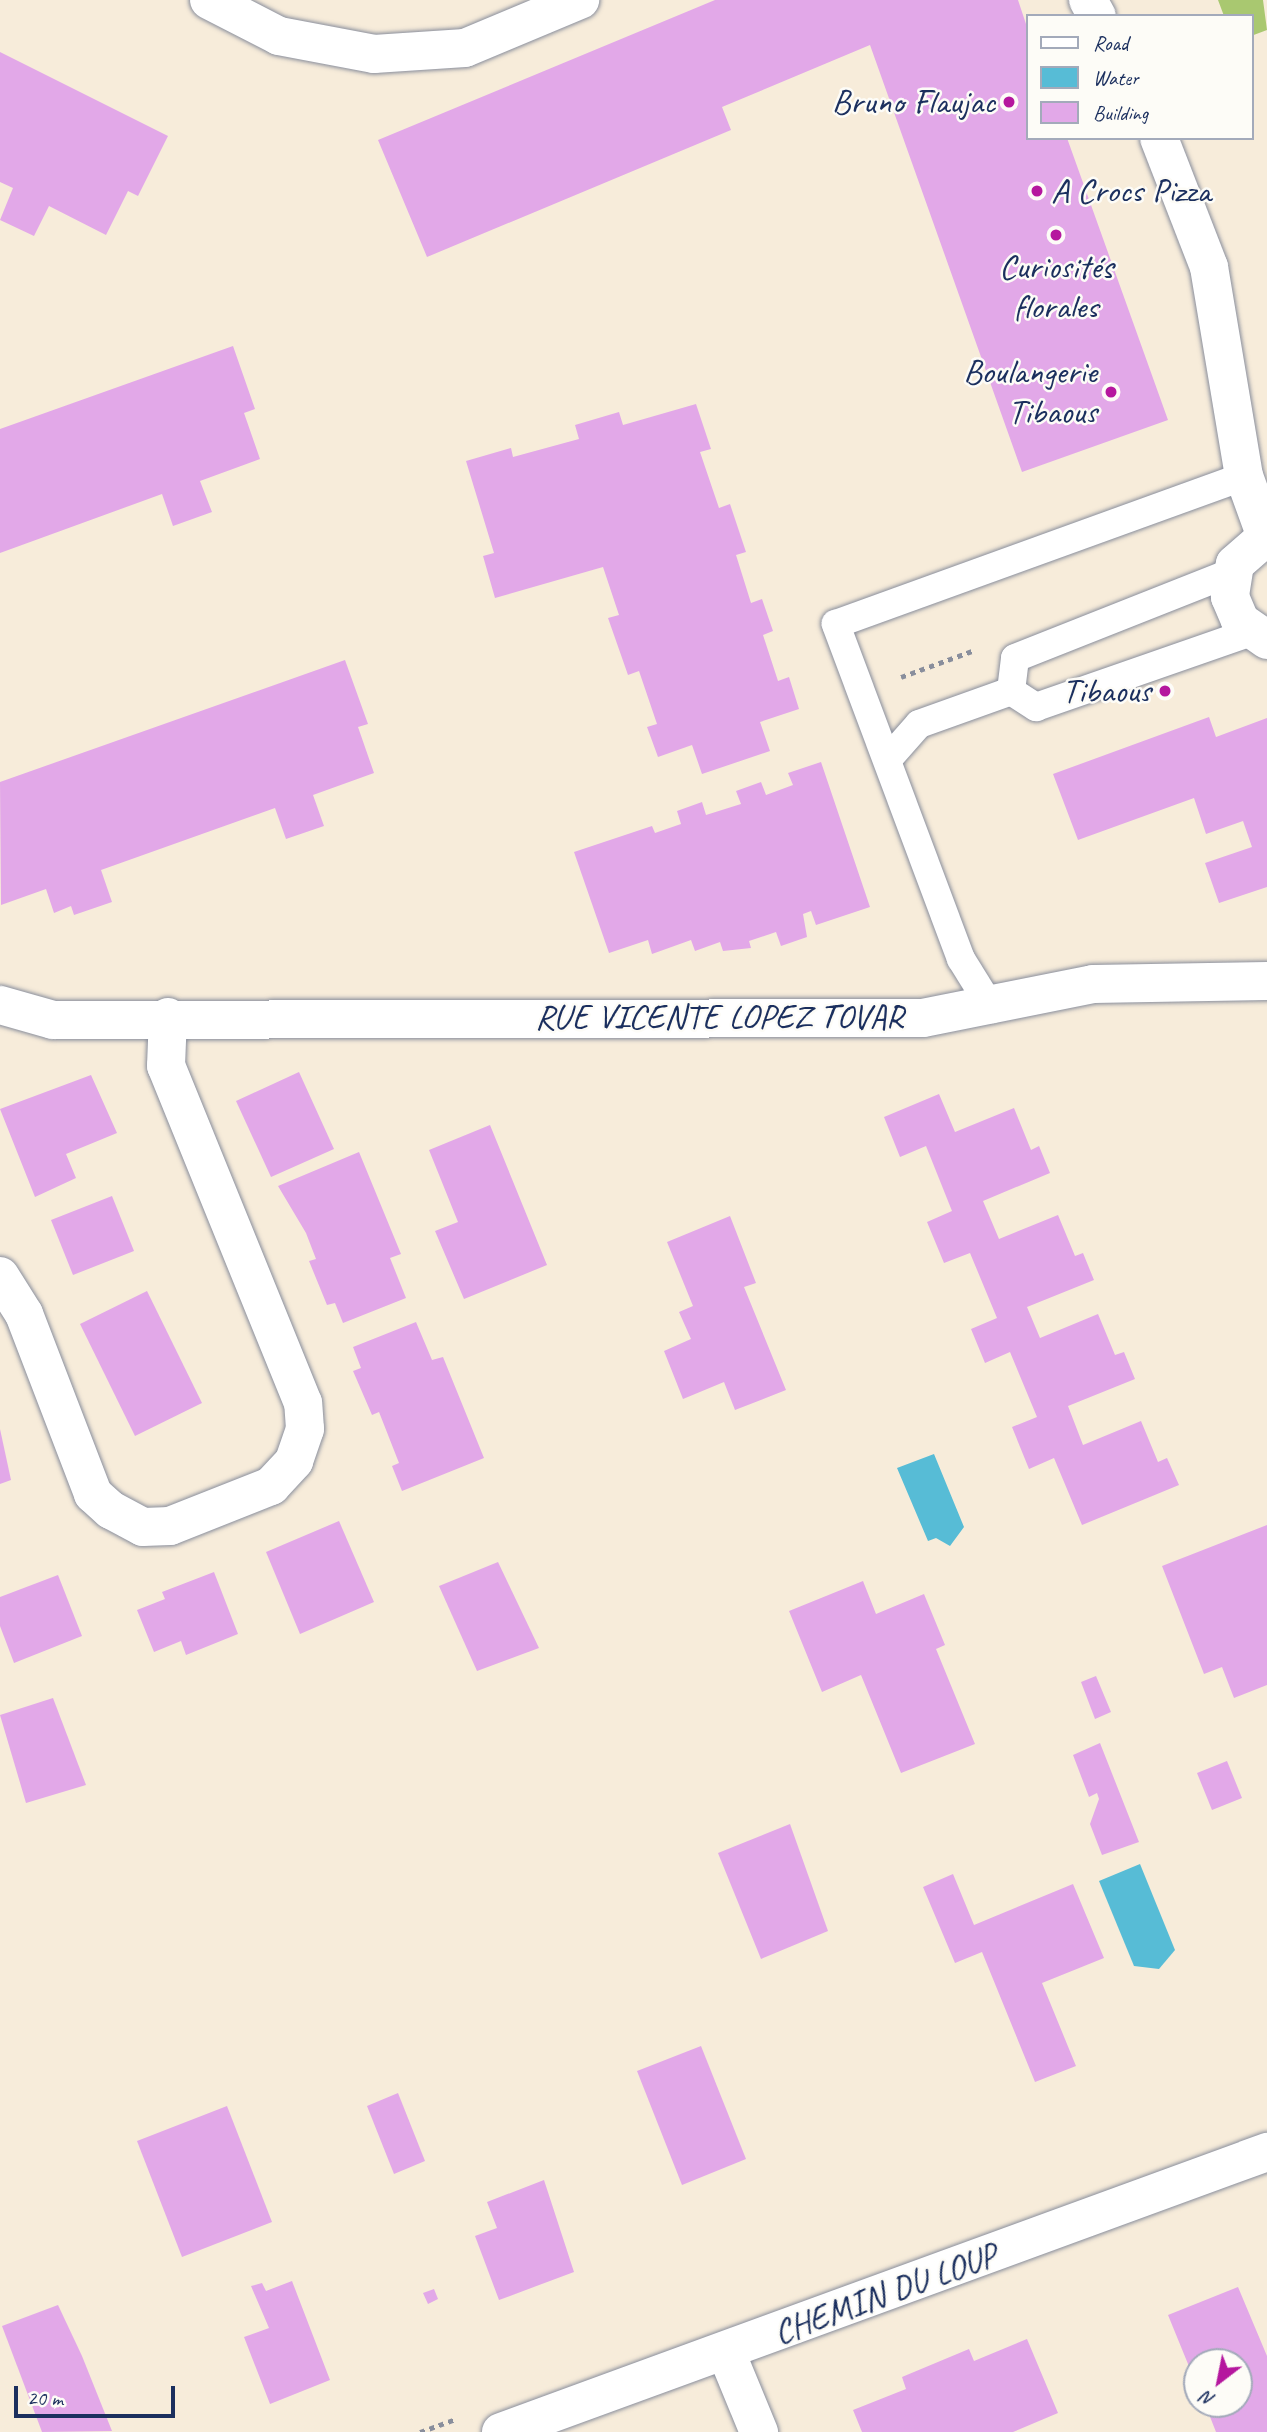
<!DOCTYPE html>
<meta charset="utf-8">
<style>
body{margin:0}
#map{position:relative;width:1267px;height:2432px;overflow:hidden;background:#f7ecda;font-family:Caveat,sans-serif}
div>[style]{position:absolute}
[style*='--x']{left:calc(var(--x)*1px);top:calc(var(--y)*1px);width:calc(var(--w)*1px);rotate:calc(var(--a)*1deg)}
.green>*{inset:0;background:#a9c870}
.water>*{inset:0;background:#57bcd6}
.building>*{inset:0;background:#e2a8e8}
.path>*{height:4.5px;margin-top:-2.25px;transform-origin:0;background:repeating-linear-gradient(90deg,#898e9c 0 5px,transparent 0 10px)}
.roads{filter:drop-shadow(0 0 2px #898e9c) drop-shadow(0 0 2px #898e9c)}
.service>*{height:28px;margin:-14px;padding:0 14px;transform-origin:14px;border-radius:14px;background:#fff}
.minor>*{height:38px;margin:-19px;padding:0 19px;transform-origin:19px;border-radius:19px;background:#fff}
.dots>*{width:19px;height:19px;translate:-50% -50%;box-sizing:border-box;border:4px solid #fdfcf7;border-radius:50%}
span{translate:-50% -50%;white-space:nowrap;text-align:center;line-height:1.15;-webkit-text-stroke:5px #fdfcf7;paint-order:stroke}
.poi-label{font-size:35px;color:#1b2f5e}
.right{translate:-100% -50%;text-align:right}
.left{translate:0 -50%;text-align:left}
.street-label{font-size:35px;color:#1b2f5e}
.legend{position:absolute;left:1026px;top:14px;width:228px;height:126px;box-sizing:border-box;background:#fdfcf7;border:2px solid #a3aaba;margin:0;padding:9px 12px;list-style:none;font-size:21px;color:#1b2f5e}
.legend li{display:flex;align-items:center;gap:14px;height:35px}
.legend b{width:35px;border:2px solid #a3aaba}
.north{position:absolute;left:1183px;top:2348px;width:70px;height:70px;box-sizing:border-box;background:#fdfcf7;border:2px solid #a3aaba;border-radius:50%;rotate:212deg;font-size:19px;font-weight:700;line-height:28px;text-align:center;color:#1b2f5e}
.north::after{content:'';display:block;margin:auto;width:24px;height:32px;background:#b5179e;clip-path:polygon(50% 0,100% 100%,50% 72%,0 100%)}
.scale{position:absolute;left:14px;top:2386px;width:161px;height:32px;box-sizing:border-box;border:4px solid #1b2f5e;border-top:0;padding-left:9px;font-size:21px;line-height:24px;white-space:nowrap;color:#1b2f5e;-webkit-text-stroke:5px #fdfcf7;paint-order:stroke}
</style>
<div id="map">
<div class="green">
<i style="clip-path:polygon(1218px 0,1263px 0,1267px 30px,1251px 36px,1251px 16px,1224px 16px)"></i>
</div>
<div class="water">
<i style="clip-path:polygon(934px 1454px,964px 1527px,950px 1546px,936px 1538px,928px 1541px,897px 1468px)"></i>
<i style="clip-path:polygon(1140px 1864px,1175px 1950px,1159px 1969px,1134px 1966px,1099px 1881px)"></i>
</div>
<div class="building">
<i style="clip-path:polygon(715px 0,1018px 0,1027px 27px,1027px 138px,1067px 138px,1168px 420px,1022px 472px,870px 45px,722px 107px,731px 130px,427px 257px,378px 140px)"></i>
<i style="clip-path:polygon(0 52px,168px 136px,138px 196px,128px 191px,106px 235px,49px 206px,34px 236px,0 220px,13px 188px,0 182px)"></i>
<i style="clip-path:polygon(233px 346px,255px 409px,244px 413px,260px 459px,200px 481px,212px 512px,173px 526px,162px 494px,0 553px,0 429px)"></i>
<i style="clip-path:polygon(696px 404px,711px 449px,700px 452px,719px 508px,730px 504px,746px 552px,736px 555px,751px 603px,762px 599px,773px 631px,763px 635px,778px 681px,789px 677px,799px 709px,760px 722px,770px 751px,702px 774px,692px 745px,658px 757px,647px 727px,657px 724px,639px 671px,628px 675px,608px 618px,619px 615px,603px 567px,495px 598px,483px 556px,494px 553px,466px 461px,511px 448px,513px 457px,579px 439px,575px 425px,619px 412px,623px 425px)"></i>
<i style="clip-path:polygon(345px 660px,368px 724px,358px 727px,374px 773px,313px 795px,324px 826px,286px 839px,275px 808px,101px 870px,112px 902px,74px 915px,71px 906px,54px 913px,46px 889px,1px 905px,0 782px)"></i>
<i style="clip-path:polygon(1209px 717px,1216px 737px,1267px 718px,1267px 887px,1219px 903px,1205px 863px,1252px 847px,1243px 821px,1206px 834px,1194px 798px,1078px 840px,1053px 774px)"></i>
<i style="clip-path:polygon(821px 762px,870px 907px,816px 925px,811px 911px,803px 914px,807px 937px,781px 946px,776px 932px,749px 941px,751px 948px,723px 951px,720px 942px,695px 951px,691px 940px,652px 954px,648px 940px,609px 953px,574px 852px,652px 826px,655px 833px,681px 824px,677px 811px,702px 802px,706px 815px,741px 804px,736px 791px,761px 782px,766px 795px,793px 785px,788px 773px)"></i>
<i style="clip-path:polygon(299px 1072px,334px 1149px,271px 1177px,236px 1101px)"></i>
<i style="clip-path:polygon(91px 1075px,117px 1133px,66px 1154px,76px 1178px,35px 1197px,0 1109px)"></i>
<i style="clip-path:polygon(939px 1094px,955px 1132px,1014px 1108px,1031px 1150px,1039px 1146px,1050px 1173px,983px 1201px,999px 1239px,1058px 1215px,1075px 1256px,1083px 1253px,1094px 1280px,1027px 1307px,1040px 1338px,1098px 1314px,1115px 1355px,1124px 1352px,1135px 1379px,1068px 1406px,1083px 1445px,1141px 1421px,1158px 1462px,1167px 1458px,1179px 1485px,1082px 1525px,1054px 1458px,1029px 1469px,1012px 1427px,1037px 1417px,1010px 1352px,985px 1363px,971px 1329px,997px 1318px,970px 1253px,944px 1263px,927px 1222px,952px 1211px,926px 1146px,900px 1157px,884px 1117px)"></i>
<i style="clip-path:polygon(490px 1125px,547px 1265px,464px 1299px,435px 1231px,458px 1222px,429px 1150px)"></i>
<i style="clip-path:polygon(359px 1152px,401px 1254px,390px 1258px,406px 1298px,343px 1323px,335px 1303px,327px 1305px,309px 1261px,316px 1259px,306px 1233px,278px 1186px)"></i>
<i style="clip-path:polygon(112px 1196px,134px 1251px,73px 1275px,51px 1220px)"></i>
<i style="clip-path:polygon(730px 1216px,756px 1283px,744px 1287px,786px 1390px,735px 1410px,724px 1382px,683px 1399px,664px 1351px,691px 1339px,679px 1312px,693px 1306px,667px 1242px)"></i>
<i style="clip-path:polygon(147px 1291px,202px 1403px,135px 1436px,80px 1324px)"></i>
<i style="clip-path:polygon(416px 1322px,432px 1360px,443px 1357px,484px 1458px,402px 1491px,392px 1466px,399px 1463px,379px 1412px,372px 1415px,353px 1371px,361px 1368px,353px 1347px)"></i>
<i style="clip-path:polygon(0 1429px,11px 1480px,0 1484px)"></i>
<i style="clip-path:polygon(339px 1521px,374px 1602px,300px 1634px,266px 1552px)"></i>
<i style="clip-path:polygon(1267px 1525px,1267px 1685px,1234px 1698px,1222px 1667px,1204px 1674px,1162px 1566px)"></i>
<i style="clip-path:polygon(498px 1562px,539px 1648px,477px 1671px,439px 1586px)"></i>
<i style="clip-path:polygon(214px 1572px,238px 1634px,186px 1655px,181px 1641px,154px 1652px,137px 1610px,165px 1599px,162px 1592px)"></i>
<i style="clip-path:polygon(58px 1575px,82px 1636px,14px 1663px,0 1626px,0 1597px)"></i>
<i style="clip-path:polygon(863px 1581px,876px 1614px,924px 1594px,945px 1645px,936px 1649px,975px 1744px,901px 1773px,861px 1675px,822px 1692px,789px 1611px)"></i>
<i style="clip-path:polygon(1096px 1676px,1111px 1712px,1095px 1719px,1081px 1682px)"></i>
<i style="clip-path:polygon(53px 1698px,86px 1785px,26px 1803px,0 1715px)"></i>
<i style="clip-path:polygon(1100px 1743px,1139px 1842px,1102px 1855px,1090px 1824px,1099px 1799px,1097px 1793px,1089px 1797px,1073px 1755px)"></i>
<i style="clip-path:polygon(1227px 1761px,1242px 1798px,1212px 1810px,1197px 1773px)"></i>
<i style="clip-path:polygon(790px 1824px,828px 1931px,761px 1959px,718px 1853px)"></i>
<i style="clip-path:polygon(953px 1874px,974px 1925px,1073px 1884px,1104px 1958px,1042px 1983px,1076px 2066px,1035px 2082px,982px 1952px,955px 1963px,923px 1887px)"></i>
<i style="clip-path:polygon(701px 2046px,746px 2159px,682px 2185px,637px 2071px)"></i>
<i style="clip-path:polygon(398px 2093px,425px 2161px,394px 2174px,367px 2106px)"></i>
<i style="clip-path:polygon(227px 2106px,272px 2222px,182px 2257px,137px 2141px)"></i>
<i style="clip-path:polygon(544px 2180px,574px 2272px,499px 2300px,475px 2236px,497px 2228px,487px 2202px)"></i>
<i style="clip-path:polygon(292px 2281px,330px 2380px,270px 2404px,244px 2337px,269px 2328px,251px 2286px,262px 2283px,266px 2291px)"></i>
<i style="clip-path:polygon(1238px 2287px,1267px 2356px,1267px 2432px,1216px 2432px,1205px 2404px,1239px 2404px,1239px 2362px,1197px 2362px,1197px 2386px,1168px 2315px)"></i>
<i style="clip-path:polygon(434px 2289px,438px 2299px,428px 2304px,423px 2293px)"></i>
<i style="clip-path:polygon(58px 2305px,82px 2356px,112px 2431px,42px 2432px,2px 2326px)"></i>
<i style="clip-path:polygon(1027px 2339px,1058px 2413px,1013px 2432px,862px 2432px,853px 2410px,906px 2389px,902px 2377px,969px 2349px,974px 2361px)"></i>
</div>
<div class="path">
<i style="--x:901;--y:677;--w:76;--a:-20.1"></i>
<i style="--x:420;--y:2432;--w:38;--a:-20"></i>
</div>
<div class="roads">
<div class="service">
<i style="--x:1011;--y:691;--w:33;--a:-83"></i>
<i style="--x:1015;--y:658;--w:231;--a:-21.6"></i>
<i style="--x:1011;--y:691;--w:30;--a:33"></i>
<i style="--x:1036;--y:707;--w:228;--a:-19.2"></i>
<i style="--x:889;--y:758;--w:45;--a:-48.6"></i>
<i style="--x:919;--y:724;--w:98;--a:-19.7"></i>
<i style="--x:992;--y:1009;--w:59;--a:-121.8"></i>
<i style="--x:961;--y:959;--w:358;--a:-110.5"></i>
<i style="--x:836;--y:624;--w:434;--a:-19.9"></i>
</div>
<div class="minor">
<i style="--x:209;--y:0;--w:79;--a:27.2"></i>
<i style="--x:279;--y:36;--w:97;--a:10.7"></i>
<i style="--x:374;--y:54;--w:91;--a:-3.8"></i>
<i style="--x:465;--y:48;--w:125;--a:-22.7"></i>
<i style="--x:1088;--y:0;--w:18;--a:61"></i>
<i style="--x:1159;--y:138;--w:138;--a:68.8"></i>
<i style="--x:1209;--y:267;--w:212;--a:80.5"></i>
<i style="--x:1244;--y:476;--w:65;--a:70.2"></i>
<i style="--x:1267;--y:536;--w:43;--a:138.8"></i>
<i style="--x:1235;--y:564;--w:33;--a:99"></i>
<i style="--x:1230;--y:597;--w:26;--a:67"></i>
<i style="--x:1240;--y:621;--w:33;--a:35"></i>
<i style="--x:0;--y:1005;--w:55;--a:15.8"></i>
<i style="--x:53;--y:1020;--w:870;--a:-0.13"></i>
<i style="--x:923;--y:1018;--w:173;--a:-11.3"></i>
<i style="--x:1093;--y:984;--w:174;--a:-1"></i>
<i style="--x:0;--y:1276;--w:45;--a:57.7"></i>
<i style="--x:24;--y:1314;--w:193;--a:69"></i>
<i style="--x:93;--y:1494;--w:24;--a:42"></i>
<i style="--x:111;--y:1510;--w:36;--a:28"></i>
<i style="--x:143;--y:1527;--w:27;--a:-2"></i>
<i style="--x:170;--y:1526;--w:109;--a:-21.6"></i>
<i style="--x:271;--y:1486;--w:34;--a:-47"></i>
<i style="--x:294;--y:1461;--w:34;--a:-71"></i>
<i style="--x:305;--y:1429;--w:26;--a:-94"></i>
<i style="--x:303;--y:1403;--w:364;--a:-112.1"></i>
<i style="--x:166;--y:1066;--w:49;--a:-87.7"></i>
<i style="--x:726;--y:2352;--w:87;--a:67.6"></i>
<i style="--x:501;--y:2432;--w:816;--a:-20.08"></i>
</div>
</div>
<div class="dots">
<i style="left:1009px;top:102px;background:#b5179e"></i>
<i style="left:1037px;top:191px;background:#b5179e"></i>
<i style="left:1056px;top:235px;background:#b5179e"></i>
<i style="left:1111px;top:392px;background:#b5179e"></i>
<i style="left:1165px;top:691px;background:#b5179e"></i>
</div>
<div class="poi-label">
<span class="right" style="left:995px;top:102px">Bruno Flaujac</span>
<span class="left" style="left:1051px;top:191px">A Crocs Pizza</span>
<span style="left:1056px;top:287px">Curiosités<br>florales</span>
<span class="right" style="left:1097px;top:392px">Boulangerie<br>Tibaous</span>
<span class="right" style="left:1151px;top:691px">Tibaous</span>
</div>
<div class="street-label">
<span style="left:719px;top:1017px">RUE VICENTE LOPEZ TOVAR</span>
<span style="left:885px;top:2294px;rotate:-20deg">CHEMIN DU LOUP</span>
</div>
<ul class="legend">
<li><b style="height:9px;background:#fff"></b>Road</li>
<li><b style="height:19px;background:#57bcd6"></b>Water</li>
<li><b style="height:19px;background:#e2a8e8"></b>Building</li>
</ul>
<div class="north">N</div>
<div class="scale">20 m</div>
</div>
